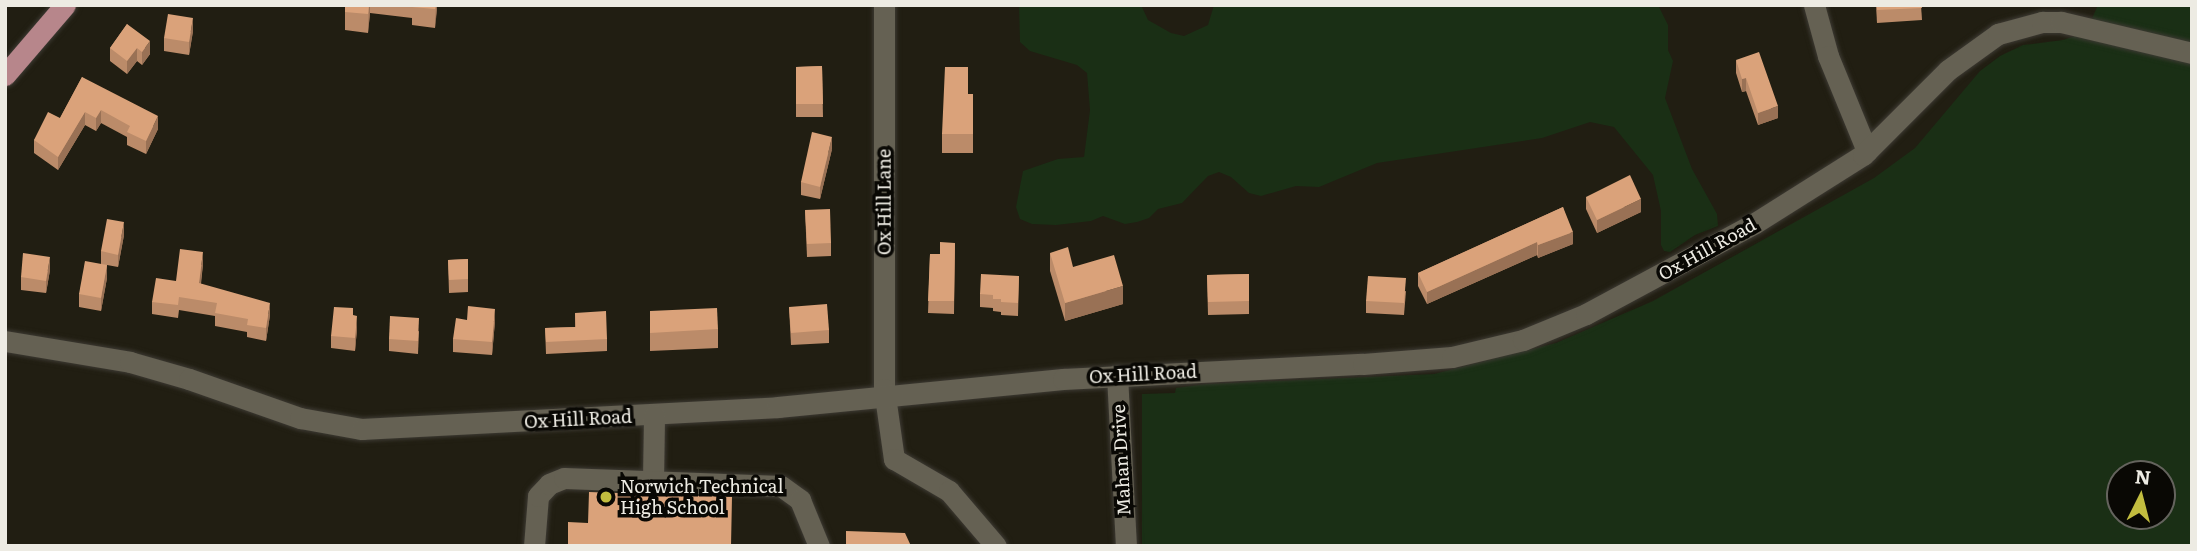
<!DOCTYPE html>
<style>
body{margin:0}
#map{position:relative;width:2197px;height:551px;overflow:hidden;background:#211e12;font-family:Literata,serif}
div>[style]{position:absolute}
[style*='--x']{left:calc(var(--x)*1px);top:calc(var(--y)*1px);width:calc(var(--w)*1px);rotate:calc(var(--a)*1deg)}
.green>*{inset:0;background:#1a2f15}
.roads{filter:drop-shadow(0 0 2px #3d3a33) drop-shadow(0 0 2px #3d3a33)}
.minor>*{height:21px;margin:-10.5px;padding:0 10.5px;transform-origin:10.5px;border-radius:10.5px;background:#656153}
.major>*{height:21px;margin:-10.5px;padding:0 10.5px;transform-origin:10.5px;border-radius:10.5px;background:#b7868b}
.wall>*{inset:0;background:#bb8b69}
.shaded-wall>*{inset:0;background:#997155}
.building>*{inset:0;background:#daa27a}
.dots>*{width:19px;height:19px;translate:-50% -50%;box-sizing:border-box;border:4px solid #090804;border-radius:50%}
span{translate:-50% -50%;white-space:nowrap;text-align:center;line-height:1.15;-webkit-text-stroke:7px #090804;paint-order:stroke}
.street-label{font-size:18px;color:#edebe3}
.poi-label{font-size:18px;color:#edebe3}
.left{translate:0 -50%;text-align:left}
.frame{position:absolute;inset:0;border:7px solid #edebe3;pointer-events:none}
.north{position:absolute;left:2106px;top:460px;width:70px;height:70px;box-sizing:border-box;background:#090804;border:2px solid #64635d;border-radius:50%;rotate:6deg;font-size:19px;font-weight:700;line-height:28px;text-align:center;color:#edebe3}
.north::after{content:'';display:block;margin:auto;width:24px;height:32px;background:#c2bd3f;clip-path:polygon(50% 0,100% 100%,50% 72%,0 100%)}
</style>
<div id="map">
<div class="green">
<i style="clip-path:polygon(1019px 5px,1141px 5px,1148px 20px,1171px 33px,1184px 36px,1208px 25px,1214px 5px,1658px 5px,1668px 25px,1668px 50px,1673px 61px,1665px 98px,1692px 169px,1717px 214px,1718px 226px,1695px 235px,1670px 252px,1664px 251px,1661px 245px,1661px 211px,1653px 175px,1614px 127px,1590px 122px,1542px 138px,1377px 163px,1319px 187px,1296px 186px,1261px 196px,1249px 193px,1231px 177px,1219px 172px,1208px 176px,1182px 203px,1158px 209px,1149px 218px,1137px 222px,1125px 224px,1103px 216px,1091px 221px,1056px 225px,1032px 224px,1020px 219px,1016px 207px,1023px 171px,1058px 159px,1084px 157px,1090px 110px,1087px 73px,1077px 65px,1030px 51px,1020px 42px)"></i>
<i style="clip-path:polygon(evenodd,2098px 5px,2192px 5px,2192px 546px,1142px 546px,1142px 394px,1175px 393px,1176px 388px,1206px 384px,1434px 374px,1556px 343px,1653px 301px,1874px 178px,1915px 148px,1980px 71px,2000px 56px,2023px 45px,2063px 40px,2086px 32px,2098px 5px,2120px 474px,2162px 474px,2162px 516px,2120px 516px,2120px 474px)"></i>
</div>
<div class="roads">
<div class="minor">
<i style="--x:884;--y:5;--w:384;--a:90"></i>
<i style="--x:884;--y:389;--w:71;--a:81.9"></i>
<i style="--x:894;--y:459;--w:64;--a:30.2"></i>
<i style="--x:949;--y:491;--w:72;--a:49.5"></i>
<i style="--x:1814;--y:5;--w:53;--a:74.6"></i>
<i style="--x:1828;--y:56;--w:103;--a:67.7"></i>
<i style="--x:5;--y:341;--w:127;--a:9.5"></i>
<i style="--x:130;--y:362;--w:61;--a:16.1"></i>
<i style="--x:189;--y:379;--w:118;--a:19.4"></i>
<i style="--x:300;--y:418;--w:63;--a:10.1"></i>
<i style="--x:362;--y:429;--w:417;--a:-3"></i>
<i style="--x:778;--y:407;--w:286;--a:-5.6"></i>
<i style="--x:1063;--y:379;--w:300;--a:-2.9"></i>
<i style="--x:1363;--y:364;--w:89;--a:-4.5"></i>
<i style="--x:1452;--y:357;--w:73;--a:-13.5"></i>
<i style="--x:1523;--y:340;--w:68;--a:-22.4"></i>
<i style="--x:1586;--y:314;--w:192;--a:-28.3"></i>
<i style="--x:1755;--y:223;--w:128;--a:-32.2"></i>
<i style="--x:1863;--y:155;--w:120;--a:-45"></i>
<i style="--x:1948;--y:70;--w:62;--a:-35.8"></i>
<i style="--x:1998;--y:34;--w:46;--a:-15.3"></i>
<i style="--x:2042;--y:22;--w:19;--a:0"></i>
<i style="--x:2061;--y:22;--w:135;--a:13.3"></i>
<i style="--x:1117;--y:375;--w:171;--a:87"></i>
<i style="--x:653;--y:481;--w:66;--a:-89.1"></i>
<i style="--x:534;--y:546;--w:50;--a:-85.4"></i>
<i style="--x:538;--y:496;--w:16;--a:-47"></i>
<i style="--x:549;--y:484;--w:16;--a:-22"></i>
<i style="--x:564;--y:478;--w:217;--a:2.1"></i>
<i style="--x:781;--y:486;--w:24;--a:36"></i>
<i style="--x:800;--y:500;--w:50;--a:67.6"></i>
</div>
<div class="major">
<i style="--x:5;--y:75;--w:92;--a:-49.4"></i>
</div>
</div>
<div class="wall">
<i style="clip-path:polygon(345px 5px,437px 5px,435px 28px,412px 25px,412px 18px,370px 13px,368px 33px,345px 30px)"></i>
<i style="clip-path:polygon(1876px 5px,1921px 5px,1922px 20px,1877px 23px)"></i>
<i style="clip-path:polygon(127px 24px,150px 54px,142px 65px,137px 61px,127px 74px,110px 61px,110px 48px)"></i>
<i style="clip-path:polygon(193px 31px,189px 55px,164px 51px,164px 38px)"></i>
<i style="clip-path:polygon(1736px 60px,1778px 118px,1758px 125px,1746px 91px,1742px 92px,1736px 73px)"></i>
<i style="clip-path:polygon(822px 66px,823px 117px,796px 117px,796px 67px)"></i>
<i style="clip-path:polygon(82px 77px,158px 129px,146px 154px,127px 145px,127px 137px,101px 123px,96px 131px,85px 125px,58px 170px,34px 153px,34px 140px,60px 118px)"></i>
<i style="clip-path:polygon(968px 94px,973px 94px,973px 153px,942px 153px,942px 134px)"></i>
<i style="clip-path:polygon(832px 149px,820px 199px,801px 195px,801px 182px)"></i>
<i style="clip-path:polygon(1586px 197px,1641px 212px,1597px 233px,1586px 209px)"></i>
<i style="clip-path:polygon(1563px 207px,1573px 244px,1538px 258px,1537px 255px,1427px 304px,1418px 286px,1418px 273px)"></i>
<i style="clip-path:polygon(805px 210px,831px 243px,831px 256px,807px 257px)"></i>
<i style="clip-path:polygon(124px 235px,118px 267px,107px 265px,107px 278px,101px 311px,79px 307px,79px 294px,101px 264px,101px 251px)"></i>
<i style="clip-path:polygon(955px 243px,954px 314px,928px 313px,930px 254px,940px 254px)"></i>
<i style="clip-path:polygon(1050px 253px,1073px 267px,1123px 304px,1065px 321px,1050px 271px)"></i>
<i style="clip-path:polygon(468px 259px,468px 292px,449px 293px,448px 260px)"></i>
<i style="clip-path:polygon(203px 264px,201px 284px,270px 315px,266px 341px,247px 337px,247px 332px,215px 326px,215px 316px,179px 310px,178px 318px,152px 314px,152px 302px,176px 281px)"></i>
<i style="clip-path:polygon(50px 270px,46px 293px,21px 290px,21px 277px)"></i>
<i style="clip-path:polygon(1249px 274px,1249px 314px,1208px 315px,1207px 275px)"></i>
<i style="clip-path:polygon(1019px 276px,1018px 316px,1001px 315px,1001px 312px,993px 311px,993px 308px,980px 307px,980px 294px)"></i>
<i style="clip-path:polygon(1406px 291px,1404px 315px,1366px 313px,1366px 301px)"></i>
<i style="clip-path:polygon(789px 307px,829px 330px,829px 343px,791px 345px)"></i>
<i style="clip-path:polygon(650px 311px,718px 329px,718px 348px,650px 351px)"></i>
<i style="clip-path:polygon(575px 313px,607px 339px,607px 351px,546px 354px,545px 328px,575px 327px)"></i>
<i style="clip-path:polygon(353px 315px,357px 329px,355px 351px,331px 348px,331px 336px)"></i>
<i style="clip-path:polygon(495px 321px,492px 355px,453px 352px,453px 339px)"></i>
<i style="clip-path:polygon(419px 331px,418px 354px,389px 351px,389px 339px)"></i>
</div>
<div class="shaded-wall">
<i style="clip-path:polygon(369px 5px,370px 5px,370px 13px,368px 33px)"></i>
<i style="clip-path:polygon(436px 5px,437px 5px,437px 10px,435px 28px)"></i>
<i style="clip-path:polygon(193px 18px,193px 31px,189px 55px,189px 42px)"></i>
<i style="clip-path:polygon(150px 41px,150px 54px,142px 65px,142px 52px)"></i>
<i style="clip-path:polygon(137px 48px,137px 61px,127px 74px,127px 61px)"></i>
<i style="clip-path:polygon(1746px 78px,1746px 91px,1742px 92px,1742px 79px)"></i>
<i style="clip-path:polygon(1778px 106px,1778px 118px,1758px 125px,1758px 113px)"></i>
<i style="clip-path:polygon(101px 110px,101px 123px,96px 131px,96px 118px)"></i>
<i style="clip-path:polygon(85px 112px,85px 125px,58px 170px,58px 157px)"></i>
<i style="clip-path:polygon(158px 116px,158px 129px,146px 154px,146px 141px)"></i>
<i style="clip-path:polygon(832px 137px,832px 149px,820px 199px,820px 187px)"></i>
<i style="clip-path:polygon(1641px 199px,1641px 212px,1597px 233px,1597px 220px)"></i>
<i style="clip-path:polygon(124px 222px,124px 235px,118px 267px,118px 255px)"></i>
<i style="clip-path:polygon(1573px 232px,1573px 244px,1538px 258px,1538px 245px)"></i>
<i style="clip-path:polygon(1537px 242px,1537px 255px,1427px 304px,1427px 292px)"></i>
<i style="clip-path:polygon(203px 252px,203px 264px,199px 296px,199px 283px)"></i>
<i style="clip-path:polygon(50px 257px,50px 270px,46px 293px,46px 281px)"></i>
<i style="clip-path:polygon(107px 265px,107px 278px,101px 311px,101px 298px)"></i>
<i style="clip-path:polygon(1123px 286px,1123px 304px,1065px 321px,1065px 303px)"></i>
<i style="clip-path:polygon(270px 303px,270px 315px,266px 341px,266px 328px)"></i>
<i style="clip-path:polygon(495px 309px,495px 321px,492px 355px,492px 342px)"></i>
<i style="clip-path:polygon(357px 316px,357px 329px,355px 351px,355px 338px)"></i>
</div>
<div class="building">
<i style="clip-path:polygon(345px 5px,369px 5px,368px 14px,345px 12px)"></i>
<i style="clip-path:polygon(412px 5px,436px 5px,435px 9px,412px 7px)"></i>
<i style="clip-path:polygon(1877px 5px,1921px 5px,1922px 8px,1877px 10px)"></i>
<i style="clip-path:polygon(168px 14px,193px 18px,189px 42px,164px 38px)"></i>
<i style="clip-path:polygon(127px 24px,150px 41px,142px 52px,137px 48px,127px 61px,110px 48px)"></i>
<i style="clip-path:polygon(1759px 52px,1778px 106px,1758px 113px,1746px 78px,1742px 79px,1736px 60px)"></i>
<i style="clip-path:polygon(822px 66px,823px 104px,796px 104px,796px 67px)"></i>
<i style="clip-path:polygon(945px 67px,968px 67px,968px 94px,973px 94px,973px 134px,942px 134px)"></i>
<i style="clip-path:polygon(82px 77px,158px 116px,146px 141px,127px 132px,130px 126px,101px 110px,96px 118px,85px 112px,58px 157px,34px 140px,48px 112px,60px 118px)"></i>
<i style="clip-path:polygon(812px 132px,832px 137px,820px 187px,801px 182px)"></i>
<i style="clip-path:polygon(1630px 175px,1641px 199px,1597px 220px,1586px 197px)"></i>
<i style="clip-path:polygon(1563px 207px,1573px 232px,1538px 245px,1537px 242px,1427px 292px,1418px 273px)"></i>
<i style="clip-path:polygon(830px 209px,831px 243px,807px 244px,805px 210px)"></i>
<i style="clip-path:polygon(107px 219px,124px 222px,118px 255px,101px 251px)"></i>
<i style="clip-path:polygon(940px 242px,955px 243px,954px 301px,928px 301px,930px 254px,940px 254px)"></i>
<i style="clip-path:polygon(1068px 247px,1073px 267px,1114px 255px,1123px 286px,1065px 303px,1050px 253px)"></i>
<i style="clip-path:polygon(180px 249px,203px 252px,199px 283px,270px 303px,266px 328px,247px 325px,248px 319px,215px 313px,217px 303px,179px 297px,178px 305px,152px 302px,156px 278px,176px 281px)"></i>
<i style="clip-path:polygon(23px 253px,50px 257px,46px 281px,21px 277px)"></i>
<i style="clip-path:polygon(468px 259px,468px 279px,449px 280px,448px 260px)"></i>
<i style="clip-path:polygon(85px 261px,107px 265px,101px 298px,79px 294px)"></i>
<i style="clip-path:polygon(981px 274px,1019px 276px,1018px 303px,1001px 302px,1001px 299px,993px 299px,993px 295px,980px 294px)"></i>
<i style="clip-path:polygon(1249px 274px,1249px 301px,1208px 302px,1207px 275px)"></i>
<i style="clip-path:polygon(1368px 276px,1406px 278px,1404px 303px,1366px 301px)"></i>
<i style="clip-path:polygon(827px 304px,829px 330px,791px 333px,789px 307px)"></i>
<i style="clip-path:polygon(468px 306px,495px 309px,492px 342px,453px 339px,456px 318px,467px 320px)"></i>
<i style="clip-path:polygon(334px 307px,353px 308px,353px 315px,357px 316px,355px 338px,331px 336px)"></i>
<i style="clip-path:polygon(717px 308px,718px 329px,650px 333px,650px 311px)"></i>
<i style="clip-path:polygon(606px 311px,607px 339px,546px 342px,545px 328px,576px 327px,575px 313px)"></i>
<i style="clip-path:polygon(390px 316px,419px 318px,418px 341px,389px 339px)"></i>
<i style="clip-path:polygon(589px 492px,732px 497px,731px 546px,568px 546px,568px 522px,588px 523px)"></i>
<i style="clip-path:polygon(846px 531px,905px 533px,911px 546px,846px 546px)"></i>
</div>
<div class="dots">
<i style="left:606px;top:497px;background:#c2bd3f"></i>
</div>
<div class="street-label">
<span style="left:884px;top:202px;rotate:-90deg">Ox Hill Lane</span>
<span style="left:1707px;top:249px;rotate:-29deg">Ox Hill Road</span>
<span style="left:1143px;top:374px;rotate:-3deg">Ox Hill Road</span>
<span style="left:578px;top:419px;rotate:-3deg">Ox Hill Road</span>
<span style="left:1121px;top:460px;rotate:-93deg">Mahan Drive</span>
</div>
<div class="poi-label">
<span class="left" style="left:620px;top:497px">Norwich Technical<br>High School</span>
</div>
<div class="frame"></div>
<div class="north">N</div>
</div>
